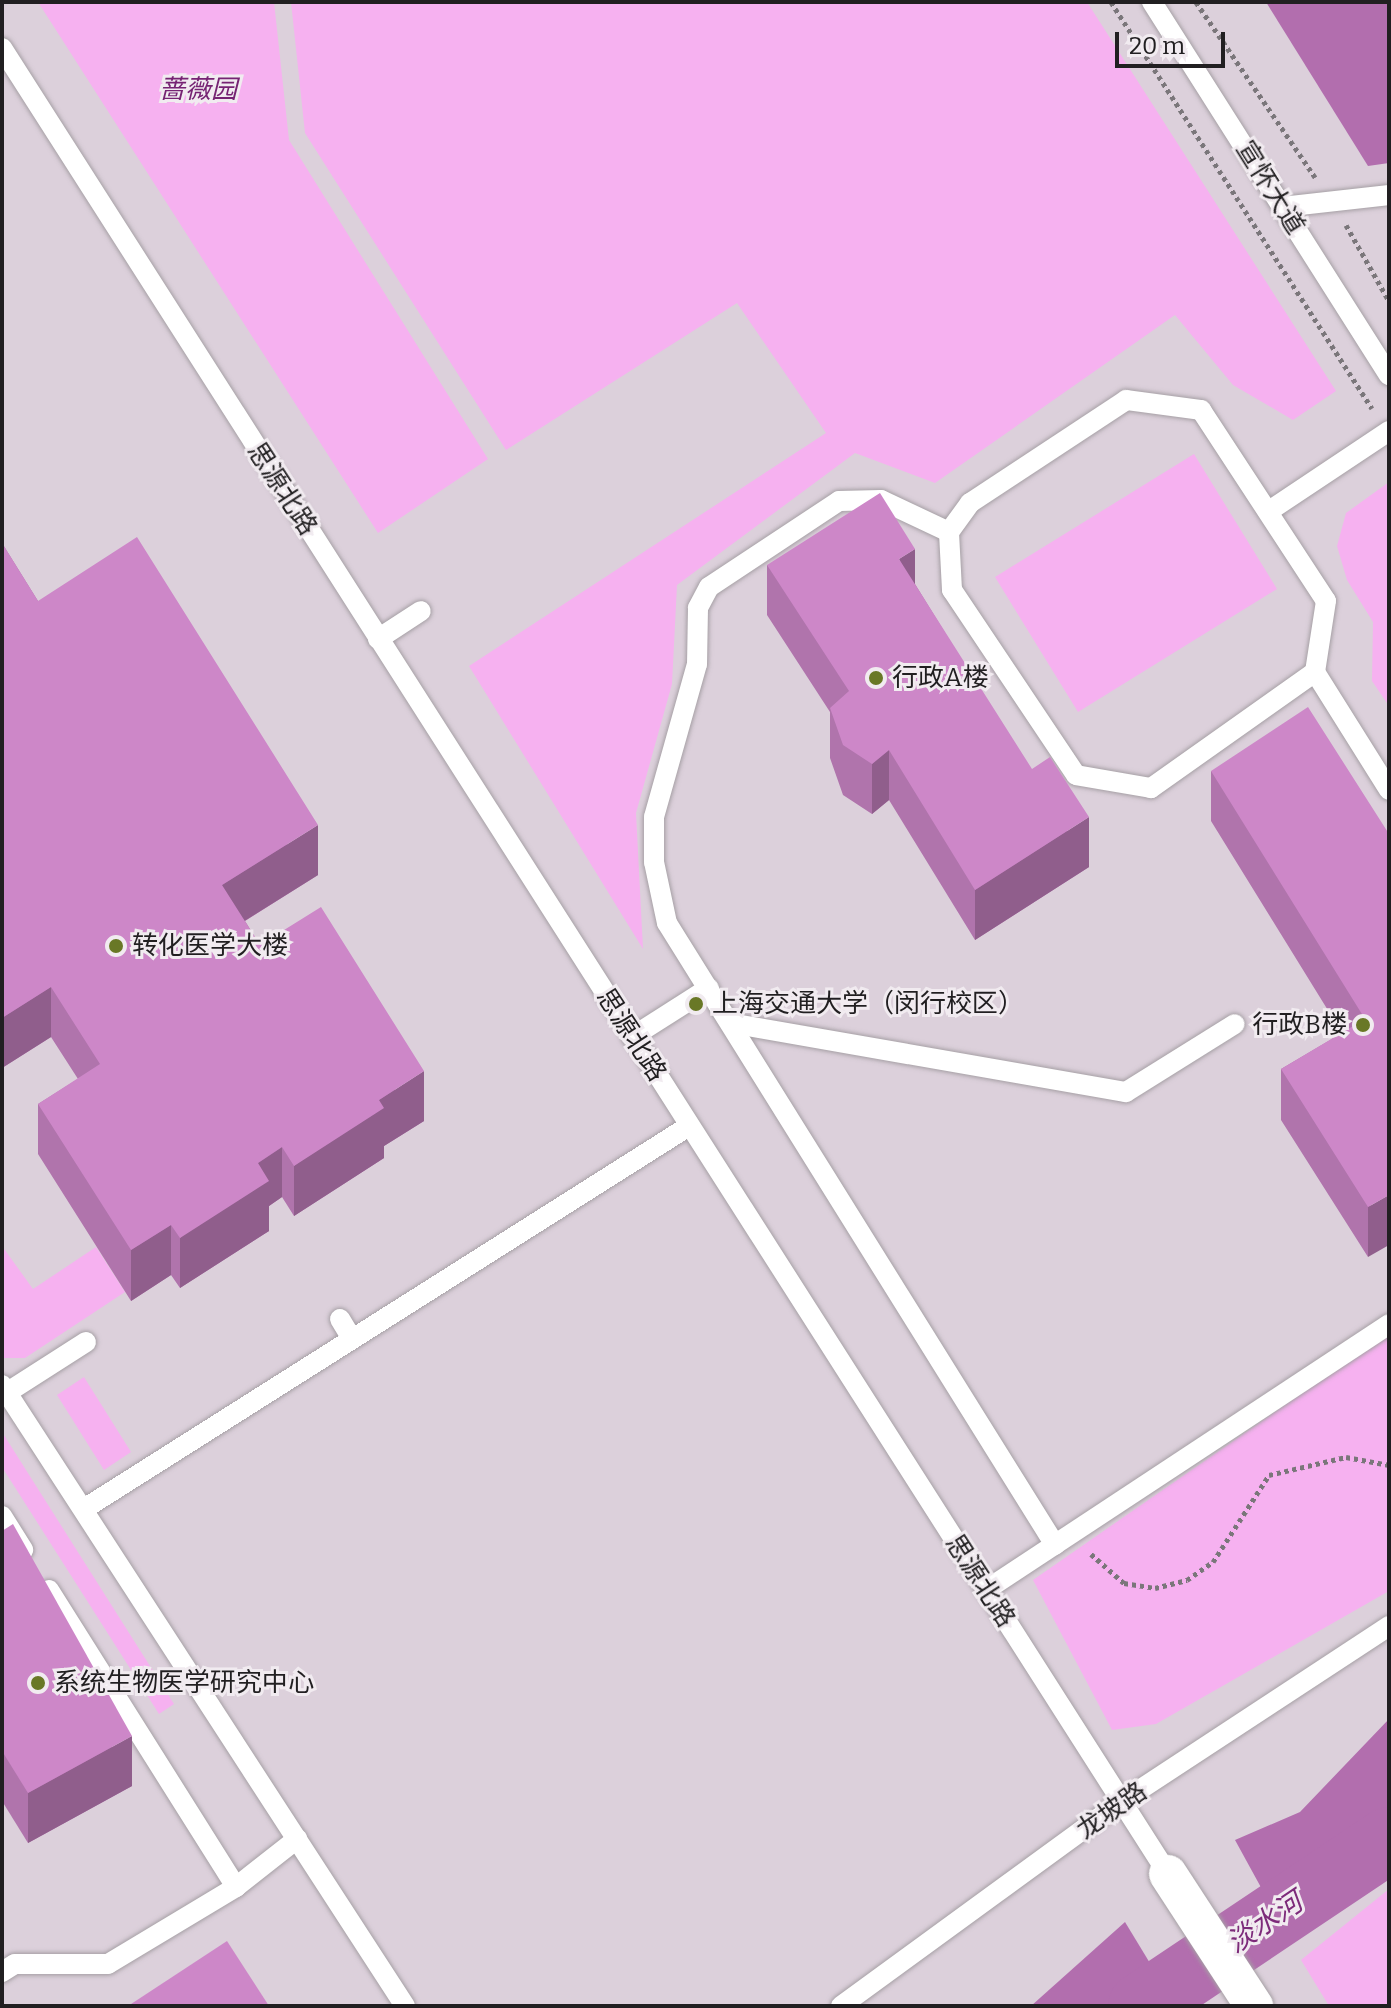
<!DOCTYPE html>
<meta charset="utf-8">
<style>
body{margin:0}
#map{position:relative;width:1391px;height:2008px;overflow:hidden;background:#e4dde3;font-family:Bitter,"Noto Sans SC",serif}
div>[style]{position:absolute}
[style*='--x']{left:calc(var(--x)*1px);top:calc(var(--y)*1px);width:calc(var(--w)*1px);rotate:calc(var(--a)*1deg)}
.built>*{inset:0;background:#dcd0db}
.green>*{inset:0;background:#f6b1f0}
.water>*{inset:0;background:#b26eae}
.river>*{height:66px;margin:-33px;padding:0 33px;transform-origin:33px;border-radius:33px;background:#b26eae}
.path>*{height:5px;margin-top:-2.5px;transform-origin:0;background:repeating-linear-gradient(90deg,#7a767a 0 4px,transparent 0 8px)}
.roads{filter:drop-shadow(0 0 2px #a6a0a5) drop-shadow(0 0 2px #a6a0a5)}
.service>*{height:20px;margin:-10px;padding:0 10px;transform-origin:10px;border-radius:10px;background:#fff}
.minor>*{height:38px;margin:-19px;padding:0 19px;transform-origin:19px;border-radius:19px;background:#fff}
.wall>*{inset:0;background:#b074ac}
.shaded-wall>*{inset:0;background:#905e8c}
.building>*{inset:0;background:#cd87c8}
.dots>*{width:22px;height:22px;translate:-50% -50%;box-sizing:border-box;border:4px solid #f1ebf0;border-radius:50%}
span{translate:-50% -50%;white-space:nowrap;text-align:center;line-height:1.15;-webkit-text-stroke:6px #f1ebf0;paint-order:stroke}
.park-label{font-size:26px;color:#762373;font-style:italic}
.street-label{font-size:26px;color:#211f21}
.poi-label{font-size:26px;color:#211f21}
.left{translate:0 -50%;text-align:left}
.right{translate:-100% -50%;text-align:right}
.water-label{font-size:28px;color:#7d2b7a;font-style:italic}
.frame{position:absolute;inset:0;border:4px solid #211f21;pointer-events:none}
.scale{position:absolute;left:1115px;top:32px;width:110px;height:36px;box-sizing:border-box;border:4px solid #211f21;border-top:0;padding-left:10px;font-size:24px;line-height:28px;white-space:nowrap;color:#211f21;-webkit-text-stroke:6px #f1ebf0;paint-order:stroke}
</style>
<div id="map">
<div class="built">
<i style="clip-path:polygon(2px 2px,1389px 2px,1389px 2006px,2px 2006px)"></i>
</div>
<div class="green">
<i style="clip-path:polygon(38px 2px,274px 2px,289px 140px,488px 459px,378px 533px)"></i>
<i style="clip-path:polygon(291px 2px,1087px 2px,1336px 391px,1293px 420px,1233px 385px,1175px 315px,935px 483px,855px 453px,677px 585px,672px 684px,636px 813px,643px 949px,469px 666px,826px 433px,737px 303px,506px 450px,305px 133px)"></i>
<i style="clip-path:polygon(1194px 454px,1277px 589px,1078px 712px,995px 577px)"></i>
<i style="clip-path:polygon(1389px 482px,1389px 706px,1372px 681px,1373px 622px,1347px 580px,1337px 546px,1346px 513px)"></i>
<i style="clip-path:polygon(2px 1246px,33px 1289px,96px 1247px,125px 1292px,25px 1358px,2px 1358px)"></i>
<i style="clip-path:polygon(1389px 1333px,1389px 1591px,1156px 1724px,1112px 1730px,1033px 1580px)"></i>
<i style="clip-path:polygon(84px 1377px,131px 1452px,104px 1470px,57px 1395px)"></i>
<i style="clip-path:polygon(2px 1432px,174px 1704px,159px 1714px,2px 1467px)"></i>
<i style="clip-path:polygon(1389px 1889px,1389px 2006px,1329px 2006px,1301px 1960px)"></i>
</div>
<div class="water">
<i style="clip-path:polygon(1266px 2px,1389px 2px,1389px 163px,1368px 166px)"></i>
<i style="clip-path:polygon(1389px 1719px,1389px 1868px,1291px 1942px,1235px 1840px,1300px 1812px)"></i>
<i style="clip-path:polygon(1125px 1922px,1176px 2006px,1031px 2006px)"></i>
</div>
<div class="river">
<i style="--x:1141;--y:2006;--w:298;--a:-33.8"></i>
</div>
<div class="path">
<i style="--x:1111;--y:2;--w:483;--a:57.3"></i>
<i style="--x:1196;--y:2;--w:212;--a:55.8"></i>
<i style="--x:1346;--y:225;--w:87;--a:60.5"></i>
<i style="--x:1091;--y:1554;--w:44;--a:41.3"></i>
<i style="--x:1124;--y:1583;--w:31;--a:9"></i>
<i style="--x:1155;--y:1588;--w:33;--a:-14"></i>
<i style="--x:1187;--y:1580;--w:32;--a:-35"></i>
<i style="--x:1213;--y:1562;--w:103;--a:-57.2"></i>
<i style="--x:1269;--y:1475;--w:79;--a:-13.2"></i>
<i style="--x:1346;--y:1457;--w:44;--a:10.5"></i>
</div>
<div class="roads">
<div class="service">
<i style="--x:1152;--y:2;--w:442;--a:57.6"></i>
<i style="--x:2;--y:48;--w:2167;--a:57.44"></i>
<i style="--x:1282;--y:207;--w:108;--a:-6.4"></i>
<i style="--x:1126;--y:400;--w:76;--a:7.6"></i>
<i style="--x:1201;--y:410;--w:228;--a:56.8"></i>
<i style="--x:1326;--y:601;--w:72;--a:98.8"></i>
<i style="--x:1315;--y:672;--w:201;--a:144.7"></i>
<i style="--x:1151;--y:788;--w:76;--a:-170.2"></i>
<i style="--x:1076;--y:775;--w:223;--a:-123.8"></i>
<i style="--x:952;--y:590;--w:58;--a:-93"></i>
<i style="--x:949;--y:532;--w:36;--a:-54"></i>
<i style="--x:970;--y:503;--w:187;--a:-33.4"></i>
<i style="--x:1269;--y:511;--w:144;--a:-33.7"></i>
<i style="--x:949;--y:532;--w:75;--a:-154.8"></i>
<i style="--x:881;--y:500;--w:42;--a:178.6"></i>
<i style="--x:839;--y:501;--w:156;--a:146.5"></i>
<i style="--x:709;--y:587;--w:24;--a:118"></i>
<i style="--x:698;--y:608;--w:56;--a:91"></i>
<i style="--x:697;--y:664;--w:159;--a:105.7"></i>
<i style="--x:654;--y:817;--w:45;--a:90"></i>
<i style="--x:654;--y:862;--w:62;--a:78"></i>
<i style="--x:667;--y:923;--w:733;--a:58.04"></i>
<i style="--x:378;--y:639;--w:51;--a:-33.1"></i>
<i style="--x:1315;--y:672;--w:139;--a:57.9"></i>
<i style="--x:730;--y:1023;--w:402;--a:9.9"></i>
<i style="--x:1126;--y:1092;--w:128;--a:-32"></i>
<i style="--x:632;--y:1037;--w:91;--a:-32.5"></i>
<i style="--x:340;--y:1319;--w:23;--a:59"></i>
<i style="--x:2;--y:1385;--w:740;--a:57.02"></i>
<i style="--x:11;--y:1390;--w:89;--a:-32.6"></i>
<i style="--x:87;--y:1507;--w:712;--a:-32.33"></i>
<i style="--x:2;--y:1516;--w:40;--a:58"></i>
<i style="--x:49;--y:1590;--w:351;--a:57.8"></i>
<i style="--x:986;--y:1590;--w:483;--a:-33.4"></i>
<i style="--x:2;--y:1972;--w:15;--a:-32"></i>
<i style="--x:15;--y:1964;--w:93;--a:0"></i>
<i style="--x:108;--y:1964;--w:149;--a:-31"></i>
<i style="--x:236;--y:1887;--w:78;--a:-38.2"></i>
<i style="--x:841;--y:2006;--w:346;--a:-36.1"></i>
<i style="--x:1121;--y:1802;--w:321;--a:-33.3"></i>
</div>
<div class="minor">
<i style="--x:1168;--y:1874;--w:158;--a:56.9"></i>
</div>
</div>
<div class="wall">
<i style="clip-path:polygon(2px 543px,38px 601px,318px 875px,245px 921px,260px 945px,424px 1121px,384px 1146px,384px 1158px,294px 1216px,282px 1197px,269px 1206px,269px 1231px,180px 1288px,171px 1275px,131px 1301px,38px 1154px,38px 1104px,78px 1079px,51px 1037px,2px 1068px)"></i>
<i style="clip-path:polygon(767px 565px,915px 584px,1089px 867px,975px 940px,889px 800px,872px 814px,843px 795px,830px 758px,830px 712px,767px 615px)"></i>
<i style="clip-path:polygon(1211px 771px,1389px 834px,1368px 1257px,1281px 1120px,1281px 1069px,1342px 1033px,1211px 821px)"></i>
<i style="clip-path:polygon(2px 1531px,132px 1786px,28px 1843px,2px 1801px)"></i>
</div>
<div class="shaded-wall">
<i style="clip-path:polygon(915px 549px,915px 599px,899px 559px)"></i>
<i style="clip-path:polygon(889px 750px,889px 800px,872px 814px,872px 764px)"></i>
<i style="clip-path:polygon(1089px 817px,1089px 867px,975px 940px,975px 890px)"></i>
<i style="clip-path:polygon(318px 825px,318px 875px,222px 935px,222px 885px)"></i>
<i style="clip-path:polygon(51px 987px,51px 1037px,2px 1068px,2px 1018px)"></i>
<i style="clip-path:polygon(424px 1071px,424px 1121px,384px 1146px,384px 1158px,294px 1216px,294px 1166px,379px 1100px)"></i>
<i style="clip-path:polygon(282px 1147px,282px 1197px,269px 1206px,269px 1231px,180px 1288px,180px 1238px,258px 1163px)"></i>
<i style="clip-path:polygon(1389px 1195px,1389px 1245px,1368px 1257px,1368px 1207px)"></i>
<i style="clip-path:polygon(171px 1225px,171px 1275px,131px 1301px,131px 1250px)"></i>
<i style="clip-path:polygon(132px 1736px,132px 1786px,28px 1843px,28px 1793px)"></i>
</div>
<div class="building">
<i style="clip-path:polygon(880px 493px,915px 549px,899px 559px,1032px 769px,1050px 757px,1089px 817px,975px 890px,889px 750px,872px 764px,843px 745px,830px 708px,849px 691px,767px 565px)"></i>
<i style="clip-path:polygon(137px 537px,318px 825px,222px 885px,260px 945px,321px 907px,424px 1071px,379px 1100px,384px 1108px,294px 1166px,282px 1147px,258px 1163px,269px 1181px,180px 1238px,171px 1225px,131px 1250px,38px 1104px,100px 1064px,51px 987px,2px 1018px,2px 543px,38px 601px)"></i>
<i style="clip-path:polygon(1308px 707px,1389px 834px,1389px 1195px,1368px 1207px,1281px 1069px,1365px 1019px,1211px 771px)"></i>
<i style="clip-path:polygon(13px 1524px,132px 1736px,28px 1793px,2px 1751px,2px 1531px)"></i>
<i style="clip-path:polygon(227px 1941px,269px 2006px,128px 2006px)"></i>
</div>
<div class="dots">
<i style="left:876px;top:678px;background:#697826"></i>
<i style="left:116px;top:946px;background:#697826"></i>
<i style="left:696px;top:1004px;background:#697826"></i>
<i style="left:1363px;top:1025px;background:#697826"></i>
<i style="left:38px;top:1683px;background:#697826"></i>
</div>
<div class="park-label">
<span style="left:198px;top:90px">蔷薇园</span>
</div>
<div class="street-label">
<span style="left:1270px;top:188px;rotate:58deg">宣怀大道</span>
<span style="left:282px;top:489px;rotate:57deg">思源北路</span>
<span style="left:631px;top:1035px;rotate:57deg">思源北路</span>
<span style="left:980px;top:1581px;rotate:57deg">思源北路</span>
<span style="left:1112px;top:1811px;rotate:-35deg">龙坡路</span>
</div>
<div class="poi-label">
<span class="left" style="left:892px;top:678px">行政A楼</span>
<span class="left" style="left:132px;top:946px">转化医学大楼</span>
<span class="left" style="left:712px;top:1004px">上海交通大学（闵行校区）</span>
<span class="right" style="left:1347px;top:1025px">行政B楼</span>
<span class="left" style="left:54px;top:1683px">系统生物医学研究中心</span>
</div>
<div class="water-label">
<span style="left:1265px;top:1923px;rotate:-34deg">淡水河</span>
</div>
<div class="frame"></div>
<div class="scale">20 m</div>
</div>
